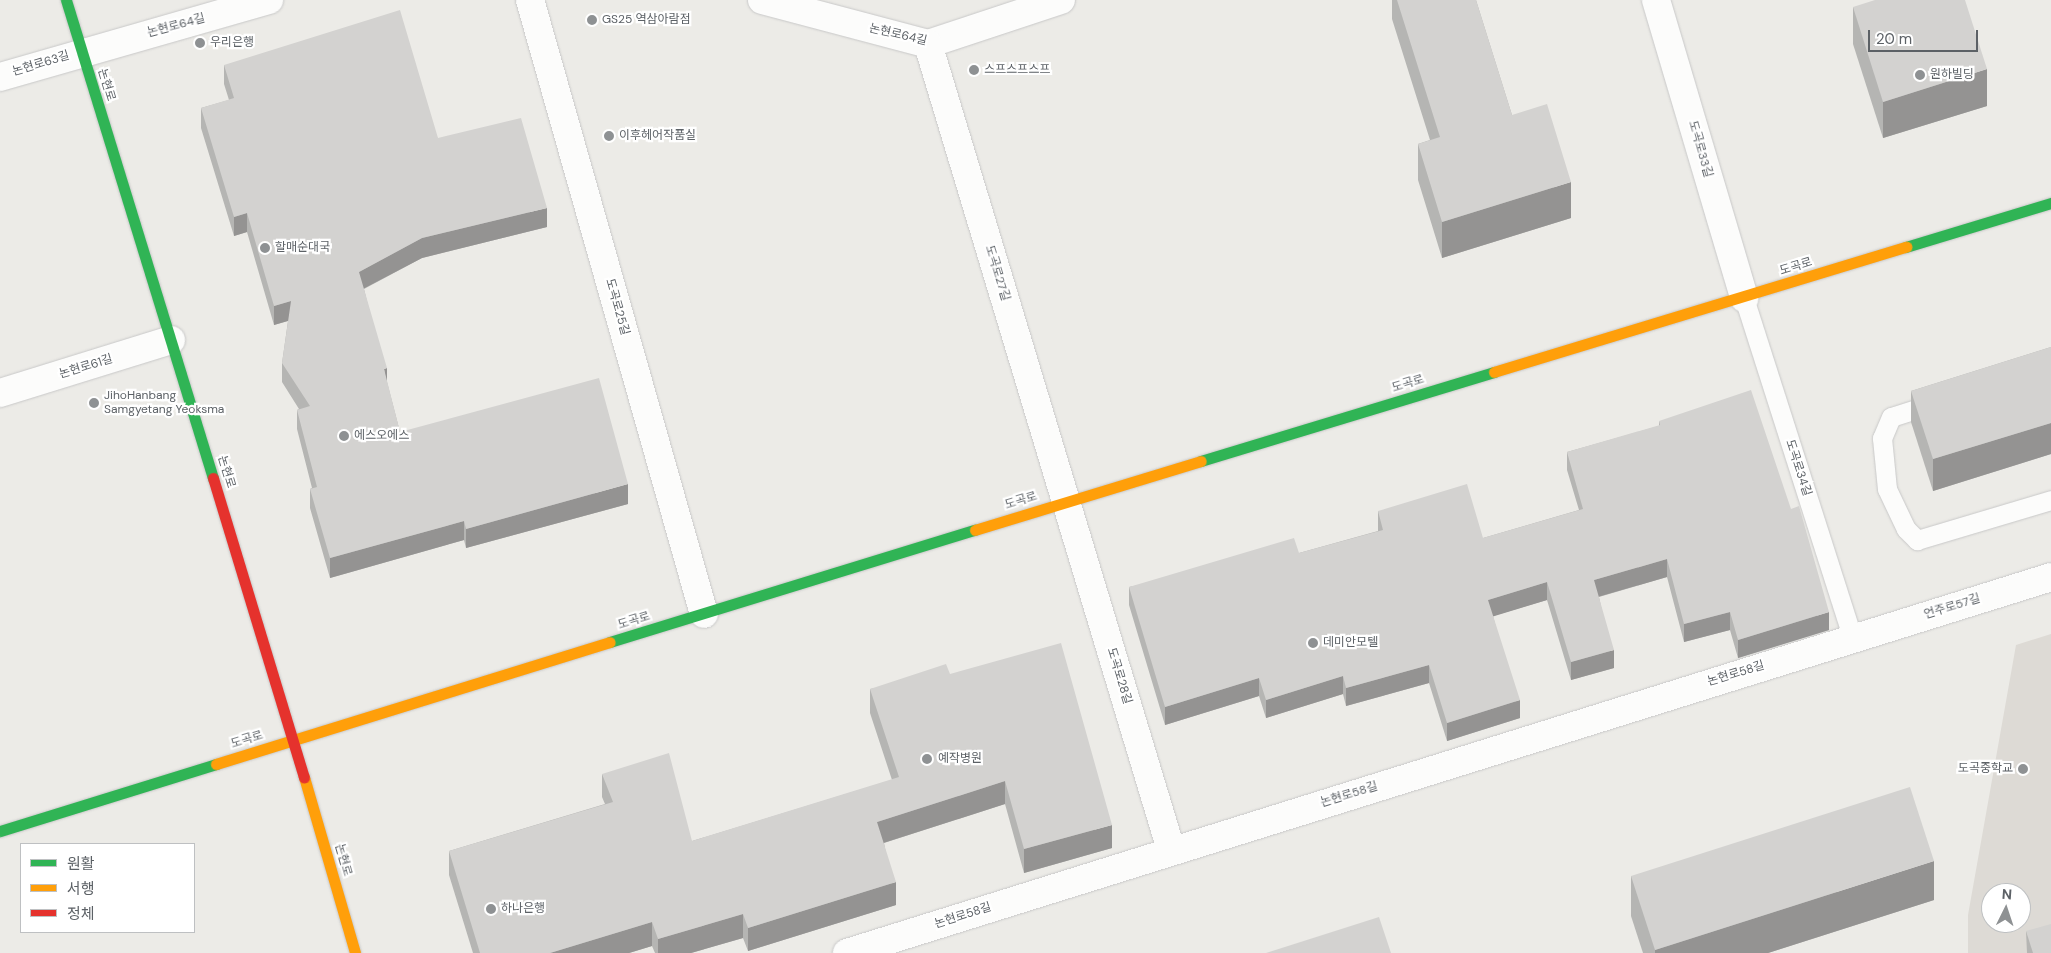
<!DOCTYPE html>
<meta charset="utf-8">
<style>
body{margin:0}
#map{position:relative;width:2051px;height:953px;overflow:hidden;background:#ecebe7;font-family:"DM Sans","Noto Sans KR",sans-serif}
div>[style]{position:absolute}
[style*='--x']{left:calc(var(--x)*1px);top:calc(var(--y)*1px);width:calc(var(--w)*1px);rotate:calc(var(--a)*1deg)}
.education>*{inset:0;background:#dddad5}
.roads{filter:drop-shadow(0 0 1px #c8c8c8) drop-shadow(0 0 1px #c8c8c8)}
.lane>*{height:19px;margin:-9.5px;padding:0 9.5px;transform-origin:9.5px;border-radius:9.5px;background:#fcfcfb}
.street>*{height:28px;margin:-14px;padding:0 14px;transform-origin:14px;border-radius:14px;background:#fcfcfb}
.fast>*{height:11px;margin:-5.5px;padding:0 5.5px;transform-origin:5.5px;border-radius:5.5px;background:#30b455}
.slow>*{height:11px;margin:-5.5px;padding:0 5.5px;transform-origin:5.5px;border-radius:5.5px;background:#ff9f0a}
.jam>*{height:11px;margin:-5.5px;padding:0 5.5px;transform-origin:5.5px;border-radius:5.5px;background:#e5322d}
.wall>*{inset:0;background:#b5b5b3}
.shaded-wall>*{inset:0;background:#949392}
.building>*{inset:0;background:#d3d2d0}
.dots>*{width:14px;height:14px;translate:-50% -50%;box-sizing:border-box;border:2px solid #fff;border-radius:50%}
span{translate:-50% -50%;white-space:nowrap;text-align:center;line-height:1.15;-webkit-text-stroke:4.5px #fff;paint-order:stroke}
.poi-label{font-size:12px;color:#5c6166}
.left{translate:0 -50%;text-align:left}
.right{translate:-100% -50%;text-align:right}
.street-label{font-size:12px;color:#5c6166}
.legend{position:absolute;left:20px;top:843px;width:175px;height:90px;box-sizing:border-box;background:#fff;border:1px solid #bec0c2;margin:0;padding:6px 9px;list-style:none;font-size:15px;color:#5c6166}
.legend li{display:flex;align-items:center;gap:10px;height:25px}
.legend b{width:25px;border:1px solid #bec0c2}
.north{position:absolute;left:1981px;top:883px;width:50px;height:50px;box-sizing:border-box;background:#fff;border:1px solid #bec0c2;border-radius:50%;rotate:4deg;font-size:14px;font-weight:700;line-height:20px;text-align:center;color:#5c6166}
.north::after{content:'';display:block;margin:auto;width:18px;height:22px;background:#8e9193;clip-path:polygon(50% 0,100% 100%,50% 72%,0 100%)}
.scale{position:absolute;left:1868px;top:30px;width:110px;height:22px;box-sizing:border-box;border:2px solid #5c6166;border-top:0;padding-left:6px;font-size:15px;line-height:18px;white-space:nowrap;color:#5c6166;-webkit-text-stroke:4px #fff;paint-order:stroke}
</style>
<div id="map">
<div class="education">
<i style="clip-path:polygon(evenodd,2051px 634px,2051px 953px,1968px 953px,1968px 915px,2016px 645px,2051px 634px,1991px 893px,2021px 893px,2021px 923px,1991px 923px,1991px 893px)"></i>
</div>
<div class="roads">
<div class="lane">
<i style="--x:1744;--y:298;--w:356;--a:72.3"></i>
<i style="--x:1935;--y:403;--w:46;--a:162.3"></i>
<i style="--x:1891;--y:417;--w:23;--a:113"></i>
<i style="--x:1882;--y:438;--w:51;--a:84.4"></i>
<i style="--x:1887;--y:489;--w:44;--a:64.6"></i>
<i style="--x:1906;--y:529;--w:16;--a:45"></i>
<i style="--x:1917;--y:540;--w:140;--a:-16.6"></i>
</div>
<div class="street">
<i style="--x:530;--y:0;--w:638;--a:74.18"></i>
<i style="--x:762;--y:0;--w:172;--a:14.8"></i>
<i style="--x:928;--y:44;--w:140;--a:-18.3"></i>
<i style="--x:1656;--y:0;--w:311;--a:73.5"></i>
<i style="--x:928;--y:44;--w:842;--a:73.22"></i>
<i style="--x:0;--y:77;--w:280;--a:-16"></i>
<i style="--x:0;--y:393;--w:179;--a:-17.2"></i>
<i style="--x:847;--y:953;--w:1261;--a:-17.34"></i>
</div>
<div class="fast">
<i style="--x:66;--y:0;--w:500;--a:72.91"></i>
<i style="--x:1906;--y:247;--w:152;--a:-16.9"></i>
<i style="--x:1201;--y:461;--w:306;--a:-16.9"></i>
<i style="--x:610;--y:642;--w:382;--a:-17.1"></i>
<i style="--x:0;--y:831;--w:226;--a:-17.2"></i>
</div>
<div class="slow">
<i style="--x:1494;--y:372;--w:431;--a:-16.9"></i>
<i style="--x:975;--y:530;--w:236;--a:-17"></i>
<i style="--x:216;--y:764;--w:412;--a:-17.2"></i>
<i style="--x:304;--y:777;--w:183;--a:73.8"></i>
</div>
<div class="jam">
<i style="--x:213;--y:478;--w:313;--a:73.1"></i>
</div>
</div>
<div class="wall">
<i style="clip-path:polygon(1392px 0,1476px 0,1512px 115px,1571px 218px,1442px 258px,1418px 180px,1418px 144px,1430px 140px,1392px 19px)"></i>
<i style="clip-path:polygon(1853px 7px,1987px 106px,1883px 138px,1853px 44px)"></i>
<i style="clip-path:polygon(224px 65px,438px 138px,547px 227px,422px 258px,364px 289px,387px 382px,400px 432px,628px 504px,466px 548px,464px 540px,330px 578px,310px 508px,310px 489px,312px 488px,297px 429px,297px 410px,299px 409px,282px 382px,282px 363px,288px 321px,274px 325px,247px 232px,234px 236px,201px 128px,201px 108px,229px 100px,224px 84px)"></i>
<i style="clip-path:polygon(2051px 347px,2051px 454px,1933px 491px,1911px 422px,1911px 391px)"></i>
<i style="clip-path:polygon(1659px 421px,1829px 630px,1738px 658px,1730px 630px,1684px 642px,1667px 577px,1599px 597px,1614px 668px,1571px 680px,1547px 600px,1493px 616px,1520px 718px,1447px 741px,1429px 683px,1346px 706px,1343px 694px,1266px 718px,1259px 696px,1165px 725px,1129px 605px,1129px 587px,1299px 553px,1378px 531px,1378px 511px,1483px 538px,1579px 510px,1567px 470px,1567px 452px,1659px 426px)"></i>
<i style="clip-path:polygon(950px 674px,1112px 848px,1024px 873px,1005px 804px,884px 843px,896px 905px,748px 951px,743px 938px,691px 953px,655px 953px,652px 946px,629px 953px,473px 953px,449px 875px,449px 851px,605px 804px,602px 797px,602px 774px,692px 841px,892px 780px,870px 713px,870px 689px)"></i>
<i style="clip-path:polygon(1631px 876px,1934px 900px,1768px 953px,1643px 953px,1631px 916px)"></i>
<i style="clip-path:polygon(2026px 931px,2051px 953px,2027px 953px)"></i>
</div>
<div class="shaded-wall">
<i style="clip-path:polygon(1987px 69px,1987px 106px,1883px 138px,1883px 102px)"></i>
<i style="clip-path:polygon(1571px 182px,1571px 218px,1442px 258px,1442px 222px)"></i>
<i style="clip-path:polygon(547px 208px,547px 227px,422px 258px,359px 291px,359px 272px,422px 238px)"></i>
<i style="clip-path:polygon(247px 213px,247px 232px,234px 236px,234px 217px)"></i>
<i style="clip-path:polygon(291px 301px,291px 320px,274px 325px,274px 306px)"></i>
<i style="clip-path:polygon(387px 368px,387px 387px,384px 369px)"></i>
<i style="clip-path:polygon(2051px 423px,2051px 454px,1933px 491px,1933px 459px)"></i>
<i style="clip-path:polygon(628px 484px,628px 504px,466px 548px,466px 529px)"></i>
<i style="clip-path:polygon(464px 521px,464px 540px,330px 578px,330px 558px)"></i>
<i style="clip-path:polygon(1667px 559px,1667px 577px,1594px 598px,1594px 580px)"></i>
<i style="clip-path:polygon(1547px 582px,1547px 600px,1488px 618px,1488px 600px)"></i>
<i style="clip-path:polygon(1730px 612px,1730px 630px,1684px 642px,1684px 624px)"></i>
<i style="clip-path:polygon(1829px 612px,1829px 630px,1738px 658px,1738px 640px)"></i>
<i style="clip-path:polygon(1614px 650px,1614px 668px,1571px 680px,1571px 662px)"></i>
<i style="clip-path:polygon(1429px 665px,1429px 683px,1346px 706px,1346px 688px)"></i>
<i style="clip-path:polygon(1343px 676px,1343px 694px,1266px 718px,1266px 700px)"></i>
<i style="clip-path:polygon(1259px 678px,1259px 696px,1165px 725px,1165px 707px)"></i>
<i style="clip-path:polygon(1520px 700px,1520px 718px,1447px 741px,1447px 723px)"></i>
<i style="clip-path:polygon(1005px 781px,1005px 804px,877px 845px,877px 822px)"></i>
<i style="clip-path:polygon(1112px 825px,1112px 848px,1024px 873px,1024px 849px)"></i>
<i style="clip-path:polygon(1934px 861px,1934px 900px,1768px 953px,1655px 953px,1655px 950px)"></i>
<i style="clip-path:polygon(896px 882px,896px 905px,748px 951px,748px 928px)"></i>
<i style="clip-path:polygon(743px 914px,743px 938px,691px 953px,658px 953px,658px 939px)"></i>
<i style="clip-path:polygon(652px 922px,652px 946px,629px 953px,550px 953px)"></i>
</div>
<div class="building">
<i style="clip-path:polygon(1397px 0,1476px 0,1512px 115px,1547px 104px,1571px 182px,1442px 222px,1418px 144px,1440px 137px)"></i>
<i style="clip-path:polygon(1875px 0,1965px 0,1987px 69px,1883px 102px,1853px 7px)"></i>
<i style="clip-path:polygon(400px 10px,438px 138px,521px 118px,547px 208px,422px 238px,359px 272px,387px 368px,384px 369px,400px 432px,599px 378px,628px 484px,466px 529px,464px 521px,330px 558px,310px 489px,317px 487px,297px 410px,310px 406px,282px 363px,291px 301px,274px 306px,247px 213px,234px 217px,201px 108px,234px 98px,224px 65px)"></i>
<i style="clip-path:polygon(2051px 347px,2051px 423px,1933px 459px,1911px 391px)"></i>
<i style="clip-path:polygon(1751px 390px,1791px 509px,1799px 506px,1829px 612px,1738px 640px,1730px 612px,1684px 624px,1667px 559px,1594px 580px,1614px 650px,1571px 662px,1547px 582px,1488px 600px,1520px 700px,1447px 723px,1429px 665px,1346px 688px,1343px 676px,1266px 700px,1259px 678px,1165px 707px,1129px 587px,1294px 538px,1299px 553px,1383px 530px,1378px 511px,1467px 484px,1483px 538px,1583px 509px,1567px 452px,1660px 425px,1659px 421px)"></i>
<i style="clip-path:polygon(1061px 643px,1112px 825px,1024px 849px,1005px 781px,877px 822px,896px 882px,748px 928px,743px 914px,658px 939px,652px 922px,550px 953px,480px 953px,449px 851px,613px 802px,602px 774px,669px 753px,692px 841px,899px 777px,870px 689px,946px 664px,950px 674px)"></i>
<i style="clip-path:polygon(1910px 787px,1934px 861px,1655px 950px,1631px 876px)"></i>
<i style="clip-path:polygon(1379px 917px,1391px 953px,1266px 953px)"></i>
<i style="clip-path:polygon(2051px 924px,2051px 953px,2033px 953px,2026px 931px)"></i>
</div>
<div class="dots">
<i style="left:592px;top:20px;background:#8e9193"></i>
<i style="left:200px;top:43px;background:#8e9193"></i>
<i style="left:974px;top:70px;background:#8e9193"></i>
<i style="left:1920px;top:75px;background:#8e9193"></i>
<i style="left:609px;top:136px;background:#8e9193"></i>
<i style="left:265px;top:248px;background:#8e9193"></i>
<i style="left:94px;top:403px;background:#8e9193"></i>
<i style="left:344px;top:436px;background:#8e9193"></i>
<i style="left:1313px;top:643px;background:#8e9193"></i>
<i style="left:927px;top:759px;background:#8e9193"></i>
<i style="left:2023px;top:769px;background:#8e9193"></i>
<i style="left:491px;top:909px;background:#8e9193"></i>
</div>
<div class="poi-label">
<span class="left" style="left:602px;top:20px">GS25 역삼아람점</span>
<span class="left" style="left:210px;top:43px">우리은행</span>
<span class="left" style="left:984px;top:70px">스프스프스프</span>
<span class="left" style="left:1930px;top:75px">원하빌딩</span>
<span class="left" style="left:619px;top:136px">이후헤어작품실</span>
<span class="left" style="left:275px;top:248px">할매순대국</span>
<span class="left" style="left:104px;top:403px">JihoHanbang<br>Samgyetang Yeoksma</span>
<span class="left" style="left:354px;top:436px">에스오에스</span>
<span class="left" style="left:1323px;top:643px">데미안모텔</span>
<span class="left" style="left:938px;top:759px">예작병원</span>
<span class="right" style="left:2013px;top:769px">도곡중학교</span>
<span class="left" style="left:501px;top:909px">하나은행</span>
</div>
<div class="street-label">
<span style="left:176px;top:26px;rotate:-15deg">논현로64길</span>
<span style="left:898px;top:35px;rotate:13deg">논현로64길</span>
<span style="left:41px;top:64px;rotate:-17deg">논현로63길</span>
<span style="left:106px;top:85px;rotate:73deg">논현로</span>
<span style="left:1700px;top:149px;rotate:74deg">도곡로33길</span>
<span style="left:1796px;top:267px;rotate:-17deg">도곡로</span>
<span style="left:997px;top:273px;rotate:73deg">도곡로27길</span>
<span style="left:617px;top:307px;rotate:74deg">도곡로25길</span>
<span style="left:86px;top:367px;rotate:-17deg">논현로61길</span>
<span style="left:1408px;top:384px;rotate:-17deg">도곡로</span>
<span style="left:1798px;top:468px;rotate:72deg">도곡로34길</span>
<span style="left:226px;top:472px;rotate:73deg">논현로</span>
<span style="left:1021px;top:501px;rotate:-17deg">도곡로</span>
<span style="left:1952px;top:607px;rotate:-17deg">언주로57길</span>
<span style="left:634px;top:621px;rotate:-17deg">도곡로</span>
<span style="left:1736px;top:674px;rotate:-17deg">논현로58길</span>
<span style="left:1119px;top:676px;rotate:73deg">도곡로28길</span>
<span style="left:247px;top:740px;rotate:-17deg">도곡로</span>
<span style="left:1349px;top:795px;rotate:-17deg">논현로58길</span>
<span style="left:343px;top:860px;rotate:74deg">논현로</span>
<span style="left:963px;top:916px;rotate:-18deg">논현로58길</span>
</div>
<ul class="legend">
<li><b style="height:6px;background:#30b455"></b>원활</li>
<li><b style="height:6px;background:#ff9f0a"></b>서행</li>
<li><b style="height:6px;background:#e5322d"></b>정체</li>
</ul>
<div class="north">N</div>
<div class="scale">20 m</div>
</div>
